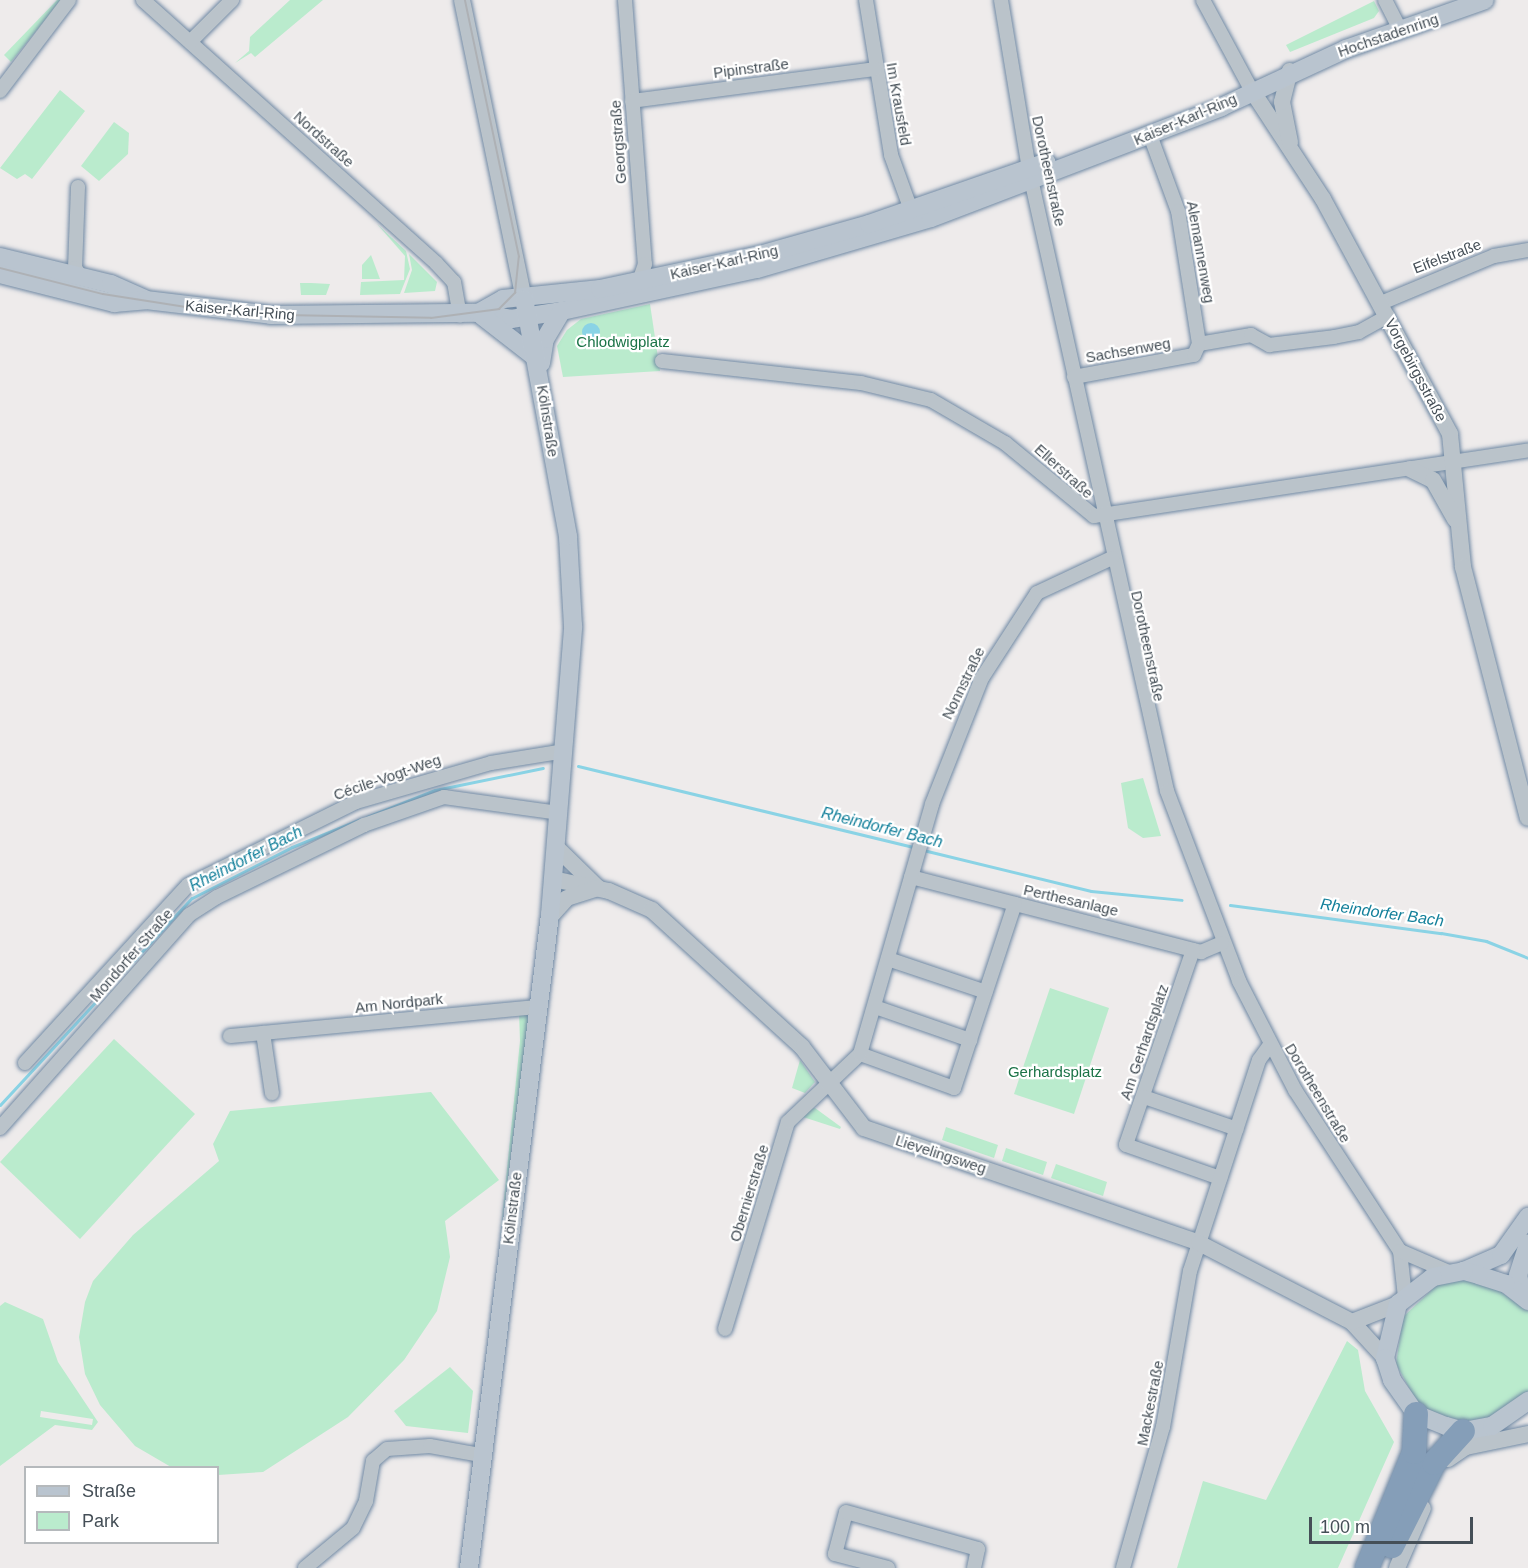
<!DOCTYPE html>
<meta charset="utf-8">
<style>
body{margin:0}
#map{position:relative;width:1528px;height:1568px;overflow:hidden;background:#eeebeb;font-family:Arial,sans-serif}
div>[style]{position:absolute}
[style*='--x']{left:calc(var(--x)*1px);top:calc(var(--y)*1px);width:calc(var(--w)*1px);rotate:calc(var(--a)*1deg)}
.green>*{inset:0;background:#baebcd}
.water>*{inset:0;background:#8ad3e5}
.round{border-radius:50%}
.stream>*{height:3px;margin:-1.5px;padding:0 1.5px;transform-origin:1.5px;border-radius:1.5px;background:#8ad3e5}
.roads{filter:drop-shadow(0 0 2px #7089a4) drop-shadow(0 0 2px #7089a4)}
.minor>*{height:14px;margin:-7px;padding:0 7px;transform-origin:7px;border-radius:7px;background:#bac3ca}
.tertiary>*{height:16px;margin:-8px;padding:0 8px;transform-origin:8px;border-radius:8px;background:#bac3ca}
.secondary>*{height:18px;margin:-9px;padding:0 9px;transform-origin:9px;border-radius:9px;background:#b9c4cf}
.motorway>*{height:24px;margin:-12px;padding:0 12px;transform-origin:12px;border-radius:12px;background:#859eb8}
.tram>*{height:1.5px;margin:-0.75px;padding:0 0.75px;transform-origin:0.75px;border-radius:0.75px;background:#aeb1b5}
span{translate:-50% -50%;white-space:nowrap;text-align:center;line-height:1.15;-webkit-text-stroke:4.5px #fff;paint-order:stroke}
.street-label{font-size:15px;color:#454f57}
.park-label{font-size:15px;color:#1b7347}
.water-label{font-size:16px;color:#14809b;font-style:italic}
.legend{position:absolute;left:24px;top:1466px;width:195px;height:78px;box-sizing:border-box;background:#fff;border:2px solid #b5b9bc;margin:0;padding:8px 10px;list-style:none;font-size:18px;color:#454f57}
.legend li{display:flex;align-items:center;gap:12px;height:30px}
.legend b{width:30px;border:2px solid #b5b9bc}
.scale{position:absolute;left:1309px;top:1517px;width:164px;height:27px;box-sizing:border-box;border:3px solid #454f57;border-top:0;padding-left:8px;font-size:18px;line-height:21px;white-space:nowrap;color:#454f57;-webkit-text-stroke:4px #fff;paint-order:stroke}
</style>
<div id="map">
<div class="green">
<i style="clip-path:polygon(57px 0,61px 0,11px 62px,4px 55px)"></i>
<i style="clip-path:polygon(290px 0,323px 0,255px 57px,251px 53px,235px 63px,249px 51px,250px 37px)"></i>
<i style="clip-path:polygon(1374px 1px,1379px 11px,1374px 18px,1290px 52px,1286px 45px)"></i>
<i style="clip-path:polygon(60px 90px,85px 111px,32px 179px,25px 174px,17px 179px,0 168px)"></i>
<i style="clip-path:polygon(114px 122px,129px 133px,128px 154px,99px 181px,81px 166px)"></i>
<i style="clip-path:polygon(377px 224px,406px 251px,410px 269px,400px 294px,360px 295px,361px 282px,404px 280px,405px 256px)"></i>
<i style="clip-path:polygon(409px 254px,437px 282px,435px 291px,404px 293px,412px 270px)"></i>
<i style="clip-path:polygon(371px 255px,380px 279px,362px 279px,362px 265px)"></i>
<i style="clip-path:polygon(300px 283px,311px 283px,330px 284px,326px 295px,301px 295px)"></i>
<i style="clip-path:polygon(650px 304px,660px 371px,563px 377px,557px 346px,567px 330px,581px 319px)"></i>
<i style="clip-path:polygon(1143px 778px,1161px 836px,1143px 838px,1128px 828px,1121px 783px)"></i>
<i style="clip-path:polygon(1050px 988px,1109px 1008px,1074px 1114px,1014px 1094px)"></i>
<i style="clip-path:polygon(519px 1013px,529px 1016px,500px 1238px,520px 1041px)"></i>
<i style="clip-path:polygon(114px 1039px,195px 1114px,80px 1239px,0 1162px)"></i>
<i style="clip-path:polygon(800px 1060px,815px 1082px,805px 1093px,792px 1088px)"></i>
<i style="clip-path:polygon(431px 1092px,499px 1180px,445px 1221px,450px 1257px,437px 1311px,404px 1360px,348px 1417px,263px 1472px,218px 1475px,218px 1468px,171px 1467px,135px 1446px,100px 1405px,85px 1374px,79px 1337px,85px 1302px,93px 1281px,133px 1235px,219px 1161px,213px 1144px,230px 1111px)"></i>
<i style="clip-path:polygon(815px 1108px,841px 1127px,840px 1129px,803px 1117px,805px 1110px)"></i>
<i style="clip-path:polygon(946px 1127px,998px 1145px,994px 1158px,942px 1140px)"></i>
<i style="clip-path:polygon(1006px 1148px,1047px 1162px,1043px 1175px,1002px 1161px)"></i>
<i style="clip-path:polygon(1056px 1164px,1107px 1182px,1103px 1196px,1051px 1178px)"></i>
<i style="clip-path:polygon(1460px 1278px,1484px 1280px,1528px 1311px,1528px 1391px,1487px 1422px,1463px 1424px,1419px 1406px,1396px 1364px,1403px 1317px,1437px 1285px)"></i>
<i style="clip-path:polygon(evenodd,5px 1302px,43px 1319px,58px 1362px,98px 1422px,92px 1430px,55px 1425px,0 1466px,0 1306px,5px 1302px,41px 1411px,93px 1419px,92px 1425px,40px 1417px,41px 1411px)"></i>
<i style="clip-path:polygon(1347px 1341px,1358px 1350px,1365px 1391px,1394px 1442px,1338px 1568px,1177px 1568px,1203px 1481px,1266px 1500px)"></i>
<i style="clip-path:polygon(450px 1367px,473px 1391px,468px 1433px,406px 1426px,394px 1411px)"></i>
</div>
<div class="water">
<i class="round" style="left:582px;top:323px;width:18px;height:18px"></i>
</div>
<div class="stream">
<i style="--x:578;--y:766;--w:348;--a:13.6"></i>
<i style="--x:367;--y:817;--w:73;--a:-21.7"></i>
<i style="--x:435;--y:790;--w:110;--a:-11.5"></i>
<i style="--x:923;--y:850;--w:173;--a:13.7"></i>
<i style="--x:1091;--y:891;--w:91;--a:5.6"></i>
<i style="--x:1230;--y:905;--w:213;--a:7.6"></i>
<i style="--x:1441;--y:933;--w:46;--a:10.1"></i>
<i style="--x:1486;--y:941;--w:45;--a:22"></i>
<i style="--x:0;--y:1105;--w:282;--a:-47.2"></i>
<i style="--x:192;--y:898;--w:112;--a:-27"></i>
<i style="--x:292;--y:847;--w:74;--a:-22.1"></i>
</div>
<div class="roads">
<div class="minor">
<i style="--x:143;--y:0;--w:394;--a:41.9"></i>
<i style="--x:436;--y:263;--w:26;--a:47"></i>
<i style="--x:454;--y:282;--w:34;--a:80"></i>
<i style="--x:625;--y:0;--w:265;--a:85.7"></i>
<i style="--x:645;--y:264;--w:18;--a:109"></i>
<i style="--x:866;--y:0;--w:157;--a:80.8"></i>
<i style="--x:891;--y:155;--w:59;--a:70"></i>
<i style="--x:1001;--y:0;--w:172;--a:80.6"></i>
<i style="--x:1029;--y:170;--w:636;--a:77.47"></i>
<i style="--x:1167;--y:791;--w:203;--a:69.2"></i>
<i style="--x:1239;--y:981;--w:123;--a:62.8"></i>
<i style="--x:1295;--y:1090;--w:192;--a:56.9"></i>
<i style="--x:1400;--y:1251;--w:46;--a:83.8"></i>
<i style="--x:1203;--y:0;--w:101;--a:61.7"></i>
<i style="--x:1385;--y:0;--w:34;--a:63"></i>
<i style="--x:192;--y:40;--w:57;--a:-45"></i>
<i style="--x:0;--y:91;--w:114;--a:-52.8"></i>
<i style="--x:632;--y:101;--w:245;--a:-7.5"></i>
<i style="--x:1150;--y:135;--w:81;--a:69.8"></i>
<i style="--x:1178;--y:211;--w:135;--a:81"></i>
<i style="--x:78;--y:187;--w:81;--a:92.1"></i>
<i style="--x:75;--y:268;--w:12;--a:55"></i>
<i style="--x:1381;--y:303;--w:122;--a:-22.6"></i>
<i style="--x:1494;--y:256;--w:35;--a:-10"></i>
<i style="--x:1199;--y:344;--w:53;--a:-9.8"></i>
<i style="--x:1251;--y:335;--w:21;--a:29"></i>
<i style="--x:1269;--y:345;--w:65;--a:-7"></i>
<i style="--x:1334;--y:337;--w:25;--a:-11"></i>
<i style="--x:1359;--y:332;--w:33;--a:-29"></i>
<i style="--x:662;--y:361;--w:200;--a:6.3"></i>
<i style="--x:861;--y:383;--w:72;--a:13.7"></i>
<i style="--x:931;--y:400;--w:86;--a:30.2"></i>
<i style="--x:1005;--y:443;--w:115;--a:39.4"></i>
<i style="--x:1094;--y:516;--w:439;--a:-8.6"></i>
<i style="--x:1074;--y:377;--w:122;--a:-10.4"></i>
<i style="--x:1194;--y:355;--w:12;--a:-66"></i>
<i style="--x:911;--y:877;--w:300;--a:14.5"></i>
<i style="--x:1201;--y:952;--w:23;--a:-23"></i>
<i style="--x:1193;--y:950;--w:206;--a:109"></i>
<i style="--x:1126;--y:1145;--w:100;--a:19.3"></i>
<i style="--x:888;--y:959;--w:103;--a:18.6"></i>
<i style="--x:875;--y:1007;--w:101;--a:19.2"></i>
<i style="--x:263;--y:1033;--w:61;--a:81.5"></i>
<i style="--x:230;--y:1036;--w:309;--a:-5.4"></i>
<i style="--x:860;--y:1054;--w:100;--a:19.9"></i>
<i style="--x:954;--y:1088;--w:194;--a:-71.7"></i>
<i style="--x:25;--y:1063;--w:241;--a:-47.5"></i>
<i style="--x:188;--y:885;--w:187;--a:-26.3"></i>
<i style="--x:356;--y:802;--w:141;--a:-16.1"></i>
<i style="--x:491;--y:763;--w:75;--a:-9.2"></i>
<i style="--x:1144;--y:1097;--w:98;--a:19"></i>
<i style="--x:0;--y:1128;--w:285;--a:-48.4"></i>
<i style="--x:189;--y:915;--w:33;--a:-33"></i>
<i style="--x:217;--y:897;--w:164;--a:-26.1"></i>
<i style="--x:364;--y:825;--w:85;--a:-19.3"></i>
<i style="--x:444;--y:797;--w:117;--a:7.9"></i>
<i style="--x:1400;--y:1251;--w:56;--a:23.3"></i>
<i style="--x:725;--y:1329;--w:216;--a:-73.1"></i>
<i style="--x:788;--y:1122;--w:99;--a:-43.4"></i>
<i style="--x:860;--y:1054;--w:260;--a:-73.9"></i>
<i style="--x:932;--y:804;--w:136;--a:-68.4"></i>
<i style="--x:982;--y:678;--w:101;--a:-57.1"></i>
<i style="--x:1037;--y:593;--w:83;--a:-25"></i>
<i style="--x:305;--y:1568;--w:62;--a:-39.8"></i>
<i style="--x:353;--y:1528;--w:30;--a:-64"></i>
<i style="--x:366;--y:1501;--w:41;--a:-80.1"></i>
<i style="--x:373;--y:1461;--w:18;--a:-41"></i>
<i style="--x:387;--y:1449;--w:43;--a:-4"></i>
<i style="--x:430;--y:1446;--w:52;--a:10"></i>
<i style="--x:888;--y:1568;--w:55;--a:-165.2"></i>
<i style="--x:835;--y:1554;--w:43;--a:-75.3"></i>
<i style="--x:846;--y:1512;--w:137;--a:15.7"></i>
<i style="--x:978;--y:1549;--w:19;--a:102"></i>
<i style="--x:1123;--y:1568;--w:147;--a:-74.2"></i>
<i style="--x:1163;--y:1427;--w:158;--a:-80.2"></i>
<i style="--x:1190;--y:1271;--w:222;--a:-71.9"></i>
<i style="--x:1259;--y:1060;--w:19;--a:-54"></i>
</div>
<div class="tertiary">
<i style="--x:462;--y:0;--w:305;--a:78.3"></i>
<i style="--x:1251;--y:89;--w:131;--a:56.8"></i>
<i style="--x:1323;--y:199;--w:267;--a:61.6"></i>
<i style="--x:1450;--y:434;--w:134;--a:84.4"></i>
<i style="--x:1463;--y:567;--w:259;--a:75.5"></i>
<i style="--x:1290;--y:142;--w:41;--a:-101.3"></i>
<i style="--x:1282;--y:102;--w:32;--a:-76"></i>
<i style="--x:1410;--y:469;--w:25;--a:26"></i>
<i style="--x:1433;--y:480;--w:45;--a:60.6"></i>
<i style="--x:557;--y:848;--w:54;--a:44.3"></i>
<i style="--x:553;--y:879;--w:57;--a:12.1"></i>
<i style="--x:609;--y:891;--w:47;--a:23.8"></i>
<i style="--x:652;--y:910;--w:203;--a:42.4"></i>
<i style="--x:802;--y:1047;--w:102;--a:52.6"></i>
<i style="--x:864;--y:1128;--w:354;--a:18.9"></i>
<i style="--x:1199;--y:1243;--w:172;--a:27.3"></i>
<i style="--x:1352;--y:1322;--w:49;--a:47.5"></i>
<i style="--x:550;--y:917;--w:25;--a:-48"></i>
<i style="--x:567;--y:898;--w:33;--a:-18"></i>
<i style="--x:1352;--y:1322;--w:49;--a:-21.4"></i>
<i style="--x:1448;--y:1459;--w:22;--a:-34"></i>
<i style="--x:1466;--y:1447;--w:63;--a:-11.8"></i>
<i style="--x:1397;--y:1568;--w:65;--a:-66.6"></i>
</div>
<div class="secondary">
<i style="--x:0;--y:257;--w:114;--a:13.7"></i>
<i style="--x:111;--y:284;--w:37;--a:24"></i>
<i style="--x:0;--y:274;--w:118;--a:14.3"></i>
<i style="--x:114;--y:303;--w:32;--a:-5"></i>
<i style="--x:146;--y:300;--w:126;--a:6.8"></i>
<i style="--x:271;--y:315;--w:207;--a:-0.6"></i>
<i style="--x:478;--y:313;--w:34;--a:10"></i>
<i style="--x:511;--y:319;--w:52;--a:-8.9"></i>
<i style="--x:562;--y:311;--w:199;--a:-12.2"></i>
<i style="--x:757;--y:269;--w:181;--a:-16.3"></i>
<i style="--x:931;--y:218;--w:311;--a:-20.9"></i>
<i style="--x:1221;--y:107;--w:138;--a:-24.9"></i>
<i style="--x:1346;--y:49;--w:147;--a:-19.4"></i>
<i style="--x:478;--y:313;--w:29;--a:-29"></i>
<i style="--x:503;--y:299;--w:98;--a:-5.9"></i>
<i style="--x:600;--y:289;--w:164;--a:-12"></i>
<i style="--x:760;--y:255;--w:113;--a:-15.9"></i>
<i style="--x:869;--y:224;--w:188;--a:-19.2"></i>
<i style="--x:482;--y:316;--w:68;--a:37.9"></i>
<i style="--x:541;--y:363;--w:24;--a:-81"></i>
<i style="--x:545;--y:339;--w:33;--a:-59"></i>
<i style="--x:1464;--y:1271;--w:40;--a:-23.4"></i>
<i style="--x:1501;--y:1255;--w:47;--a:-54.6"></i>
<i style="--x:1522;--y:1295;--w:20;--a:-101"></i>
<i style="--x:1518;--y:1275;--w:33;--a:-72"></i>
<i style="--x:1528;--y:1301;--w:28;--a:-142"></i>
<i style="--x:1506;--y:1284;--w:28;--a:-162"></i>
<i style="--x:1479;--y:1275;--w:16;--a:-165"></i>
<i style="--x:1464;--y:1271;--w:32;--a:169"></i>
<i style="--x:1433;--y:1277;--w:44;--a:142.4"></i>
<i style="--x:1398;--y:1304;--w:56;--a:103.5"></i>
<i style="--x:1385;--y:1358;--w:23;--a:72"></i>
<i style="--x:1392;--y:1380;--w:42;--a:54.8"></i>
<i style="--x:1416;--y:1414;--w:32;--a:22"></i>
<i style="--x:1446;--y:1426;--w:18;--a:16"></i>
<i style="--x:1463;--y:1431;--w:29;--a:-10"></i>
<i style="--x:1492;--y:1426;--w:44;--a:-34.8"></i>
<i style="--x:469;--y:1568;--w:658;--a:-82.93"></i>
<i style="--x:550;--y:915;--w:290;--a:-85.4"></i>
<i style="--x:573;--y:626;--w:90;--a:-93.2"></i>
<i style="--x:568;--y:536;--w:241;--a:-100.5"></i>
</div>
<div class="motorway">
<i style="--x:1392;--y:1546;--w:93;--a:-63.2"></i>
<i style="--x:1434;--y:1463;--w:43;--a:-47.8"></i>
<i style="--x:1367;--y:1568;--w:125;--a:-67.9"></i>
<i style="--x:1414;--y:1452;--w:38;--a:-87"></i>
</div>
</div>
<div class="tram">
<i style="--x:0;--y:268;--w:106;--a:14.2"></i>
<i style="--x:103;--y:294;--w:129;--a:8.9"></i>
<i style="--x:230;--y:314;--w:201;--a:1.1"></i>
<i style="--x:431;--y:318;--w:69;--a:-7.5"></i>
<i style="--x:499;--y:309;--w:23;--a:-45"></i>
<i style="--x:515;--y:293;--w:36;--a:-84"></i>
<i style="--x:519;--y:257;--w:263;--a:-101.9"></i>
</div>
<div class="street-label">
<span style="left:1388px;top:35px;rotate:-19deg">Hochstadenring</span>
<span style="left:751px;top:68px;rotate:-7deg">Pipinstraße</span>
<span style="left:899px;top:104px;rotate:80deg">Im Krausfeld</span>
<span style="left:1185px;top:119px;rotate:-23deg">Kaiser-Karl-Ring</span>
<span style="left:324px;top:139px;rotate:42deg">Nordstraße</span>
<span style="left:618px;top:142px;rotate:-94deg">Georgstraße</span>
<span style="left:1049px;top:171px;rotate:78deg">Dorotheenstraße</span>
<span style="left:1201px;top:252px;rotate:80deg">Alemannenweg</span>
<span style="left:1447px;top:256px;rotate:-21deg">Eifelstraße</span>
<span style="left:724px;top:262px;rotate:-13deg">Kaiser-Karl-Ring</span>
<span style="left:240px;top:310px;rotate:5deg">Kaiser-Karl-Ring</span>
<span style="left:1128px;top:350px;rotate:-10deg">Sachsenweg</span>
<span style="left:1416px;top:370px;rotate:62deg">Vorgebirgsstraße</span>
<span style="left:548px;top:421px;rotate:81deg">Kölnstraße</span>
<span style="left:1064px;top:471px;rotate:42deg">Ellerstraße</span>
<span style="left:1148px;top:646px;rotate:78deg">Dorotheenstraße</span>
<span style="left:963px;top:683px;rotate:-64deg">Nonnstraße</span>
<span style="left:387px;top:777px;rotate:-19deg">Cécile-Vogt-Weg</span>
<span style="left:1071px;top:900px;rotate:13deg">Perthesanlage</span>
<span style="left:131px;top:955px;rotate:-49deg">Mondorfer Straße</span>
<span style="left:399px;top:1003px;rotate:-6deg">Am Nordpark</span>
<span style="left:1144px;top:1042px;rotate:-71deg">Am Gerhardsplatz</span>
<span style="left:1318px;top:1093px;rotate:59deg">Dorotheenstraße</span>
<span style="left:941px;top:1154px;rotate:18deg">Lievelingsweg</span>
<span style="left:749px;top:1193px;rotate:-73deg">Obernierstraße</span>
<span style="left:512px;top:1208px;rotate:-83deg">Kölnstraße</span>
<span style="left:1150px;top:1403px;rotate:-79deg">Mackestraße</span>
</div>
<div class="park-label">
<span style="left:623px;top:342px">Chlodwigplatz</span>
<span style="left:1055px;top:1072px">Gerhardsplatz</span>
</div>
<div class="water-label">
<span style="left:882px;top:828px;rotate:14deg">Rheindorfer Bach</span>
<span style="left:246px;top:859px;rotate:-27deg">Rheindorfer Bach</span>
<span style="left:1382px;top:913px;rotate:8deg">Rheindorfer Bach</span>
</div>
<ul class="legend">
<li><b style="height:8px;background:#b9c4cf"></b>Straße</li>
<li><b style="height:16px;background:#baebcd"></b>Park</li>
</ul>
<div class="scale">100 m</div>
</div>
